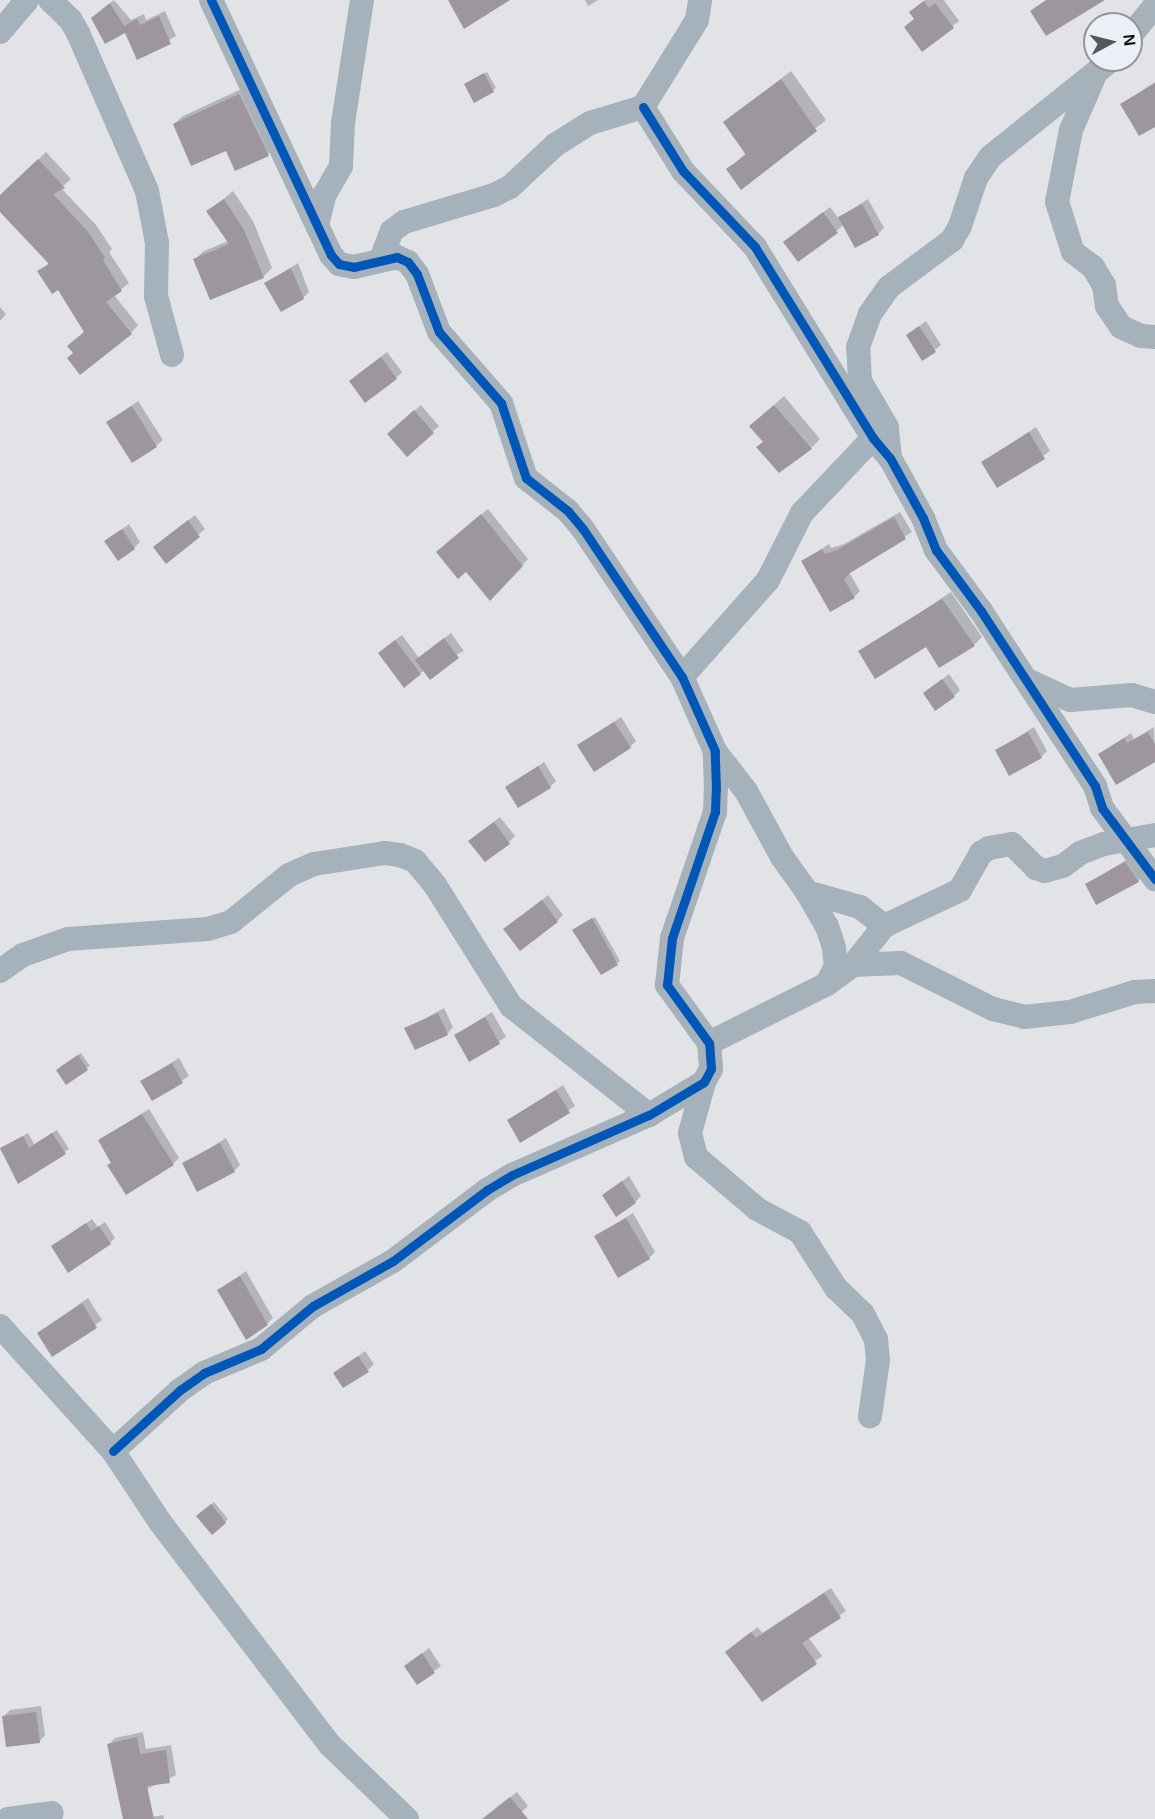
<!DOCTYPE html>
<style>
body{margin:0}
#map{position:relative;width:1155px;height:1819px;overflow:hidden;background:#e1e3e6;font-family:Arial,sans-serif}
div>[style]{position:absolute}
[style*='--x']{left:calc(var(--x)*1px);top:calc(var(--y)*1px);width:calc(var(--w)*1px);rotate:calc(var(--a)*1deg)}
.shadow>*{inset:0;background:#0003}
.building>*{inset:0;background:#9d969e}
.street>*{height:24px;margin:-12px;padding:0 12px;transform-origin:12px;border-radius:12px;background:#a5b1bb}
.cycleway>*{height:9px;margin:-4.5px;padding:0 4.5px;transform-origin:4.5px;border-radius:4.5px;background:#0057b8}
span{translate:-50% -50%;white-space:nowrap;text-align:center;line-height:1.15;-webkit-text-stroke:6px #ecf0f6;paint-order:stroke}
.north{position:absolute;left:1083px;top:12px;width:60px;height:60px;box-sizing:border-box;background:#ecf0f6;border:2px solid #929599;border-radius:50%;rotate:83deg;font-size:16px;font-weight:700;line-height:24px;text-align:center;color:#0a0c0e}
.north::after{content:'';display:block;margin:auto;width:21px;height:27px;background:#55575a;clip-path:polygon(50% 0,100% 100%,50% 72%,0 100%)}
</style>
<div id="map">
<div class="shadow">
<i style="clip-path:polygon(114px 0,131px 20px,144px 14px,146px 20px,165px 11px,176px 36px,138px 58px,125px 31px,99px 12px)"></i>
<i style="clip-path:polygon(585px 0,598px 0,588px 6px)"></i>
<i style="clip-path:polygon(925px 0,944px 0,959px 21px,922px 50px,906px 27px,915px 18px,917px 6px)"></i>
<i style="clip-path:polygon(791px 71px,826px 120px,741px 188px,728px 169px,746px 153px,725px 122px)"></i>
<i style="clip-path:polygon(487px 72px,496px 88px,475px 101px,468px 82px)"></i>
<i style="clip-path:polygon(1155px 82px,1155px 125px,1122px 104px)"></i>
<i style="clip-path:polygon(248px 86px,276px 146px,268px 154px,174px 124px,183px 116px)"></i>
<i style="clip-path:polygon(46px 152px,71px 179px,61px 188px,96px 225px,112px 249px,109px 252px,129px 283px,114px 295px,138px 325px,131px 333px,74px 352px,86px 331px,58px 288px,39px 272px,50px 262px,0 210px,0 197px)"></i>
<i style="clip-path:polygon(233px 191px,253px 221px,272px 268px,263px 277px,195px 259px,204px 251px,228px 241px,208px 212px)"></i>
<i style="clip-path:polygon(868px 199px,884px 228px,878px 234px,844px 225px,798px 260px,785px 242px,830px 207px,838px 218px)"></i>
<i style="clip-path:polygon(298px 263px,309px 292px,303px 298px,266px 283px)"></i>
<i style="clip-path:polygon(0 307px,6px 314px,0 321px)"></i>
<i style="clip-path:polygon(926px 321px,941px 345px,923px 359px,908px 335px)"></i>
<i style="clip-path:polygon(387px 352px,402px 372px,396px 378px,357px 375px)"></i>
<i style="clip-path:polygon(784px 396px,820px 439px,811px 448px,764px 441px,761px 417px)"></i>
<i style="clip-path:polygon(138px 401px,163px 440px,156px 446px,108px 422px)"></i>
<i style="clip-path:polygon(421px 405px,439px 426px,407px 454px,395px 428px)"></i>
<i style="clip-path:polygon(1036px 427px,1050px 451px,998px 486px,983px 462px)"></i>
<i style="clip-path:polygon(488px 509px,528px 559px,490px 599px,444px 546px)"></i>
<i style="clip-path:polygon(900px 512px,912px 532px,849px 572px,860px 591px,854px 597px,803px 561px,829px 544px,831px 548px,844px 544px)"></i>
<i style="clip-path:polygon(195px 515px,205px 529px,166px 562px,161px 542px)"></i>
<i style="clip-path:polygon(129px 524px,140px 542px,134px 548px,106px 541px)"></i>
<i style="clip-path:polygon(951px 592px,982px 637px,974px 645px,940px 666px,927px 645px,860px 652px)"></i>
<i style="clip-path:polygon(451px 633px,464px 651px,420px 673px,386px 647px,402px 635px,419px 658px)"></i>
<i style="clip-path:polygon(949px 674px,960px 690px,954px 696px,925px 693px)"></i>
<i style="clip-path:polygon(621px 717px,636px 741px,630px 747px,579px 745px)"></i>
<i style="clip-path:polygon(1034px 727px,1047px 751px,1041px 757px,997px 750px)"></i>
<i style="clip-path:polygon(1154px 727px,1155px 761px,1100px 754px,1131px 733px,1134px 739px)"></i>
<i style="clip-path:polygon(544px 762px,556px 781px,550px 787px,507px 788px)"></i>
<i style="clip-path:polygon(500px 817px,515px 836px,509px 842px,476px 835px)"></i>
<i style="clip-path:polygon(1131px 857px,1144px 875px,1138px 881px,1087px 884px)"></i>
<i style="clip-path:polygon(548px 895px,563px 915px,557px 921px,505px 929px)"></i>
<i style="clip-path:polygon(595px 917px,620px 961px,602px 973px,576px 928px)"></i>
<i style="clip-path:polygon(444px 1008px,453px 1027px,447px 1034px,406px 1029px)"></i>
<i style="clip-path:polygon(492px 1012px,506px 1037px,469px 1060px,456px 1035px)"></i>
<i style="clip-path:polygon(81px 1053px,90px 1066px,66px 1082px,60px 1067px)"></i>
<i style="clip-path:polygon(179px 1058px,189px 1076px,152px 1099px,142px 1081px)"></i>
<i style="clip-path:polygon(563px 1085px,575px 1106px,521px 1141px,508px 1120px)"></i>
<i style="clip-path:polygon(149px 1109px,179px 1158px,173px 1164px,100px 1140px)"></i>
<i style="clip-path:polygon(57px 1130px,69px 1149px,19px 1182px,0 1149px,28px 1133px,34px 1144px)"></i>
<i style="clip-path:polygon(226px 1138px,240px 1165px,234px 1171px,184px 1164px)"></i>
<i style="clip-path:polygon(629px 1176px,641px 1196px,635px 1202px,604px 1195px)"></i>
<i style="clip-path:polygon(633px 1213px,655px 1252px,649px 1258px,596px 1236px)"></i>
<i style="clip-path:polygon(92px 1219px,98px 1227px,105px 1222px,115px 1238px,110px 1243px,53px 1247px)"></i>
<i style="clip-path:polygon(246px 1271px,273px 1318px,267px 1324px,219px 1290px)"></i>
<i style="clip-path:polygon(88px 1298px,102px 1320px,53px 1355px,39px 1333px)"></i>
<i style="clip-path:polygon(365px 1351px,374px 1364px,368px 1370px,335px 1373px)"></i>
<i style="clip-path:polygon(214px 1502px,228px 1519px,212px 1533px,200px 1513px)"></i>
<i style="clip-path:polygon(831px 1588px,846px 1611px,808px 1637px,822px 1656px,762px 1700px,733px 1646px,758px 1627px,762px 1633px)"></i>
<i style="clip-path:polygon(429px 1648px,441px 1666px,417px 1683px,406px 1666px)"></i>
<i style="clip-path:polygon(41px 1706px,45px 1735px,39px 1742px,4px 1716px,10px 1710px)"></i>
<i style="clip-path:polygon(143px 1732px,146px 1749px,171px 1745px,176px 1775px,147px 1789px,109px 1744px,115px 1738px)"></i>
<i style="clip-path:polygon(517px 1792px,528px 1806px,514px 1819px,492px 1819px,495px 1809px)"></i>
<i style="clip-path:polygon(163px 1815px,164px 1819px,145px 1819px,146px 1818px)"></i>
</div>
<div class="building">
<i style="clip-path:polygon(448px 0,510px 0,464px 29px)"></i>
<i style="clip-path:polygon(1046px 0,1105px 0,1046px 36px,1030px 11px)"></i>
<i style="clip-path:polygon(924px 1px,929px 8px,935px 3px,954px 28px,922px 52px,904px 27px,914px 19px,909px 12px)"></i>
<i style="clip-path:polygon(110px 3px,124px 26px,137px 19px,140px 25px,159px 16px,171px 44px,137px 60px,125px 33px,105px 44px,91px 18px)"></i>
<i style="clip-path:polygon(484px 73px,494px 92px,474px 103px,464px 84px)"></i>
<i style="clip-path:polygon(781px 79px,817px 131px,741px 190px,726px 169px,746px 155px,723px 122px)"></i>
<i style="clip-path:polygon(1155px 83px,1155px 127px,1139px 136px,1120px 104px)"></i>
<i style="clip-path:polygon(239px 94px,269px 156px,235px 171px,226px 151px,191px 166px,173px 124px)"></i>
<i style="clip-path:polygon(38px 159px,65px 188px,53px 194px,89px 233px,105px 258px,103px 260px,122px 291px,106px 302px,132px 334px,80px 375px,67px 358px,73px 353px,67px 346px,84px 332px,58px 290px,52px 294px,37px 271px,49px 264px,0 212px,0 195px)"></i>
<i style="clip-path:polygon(224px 199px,244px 230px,264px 278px,210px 300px,193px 259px,229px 244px,206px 211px)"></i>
<i style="clip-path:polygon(862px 204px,879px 235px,855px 248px,838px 217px)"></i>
<i style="clip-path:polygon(823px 212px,838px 233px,798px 262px,783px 242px)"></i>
<i style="clip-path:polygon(291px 268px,304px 299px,281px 312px,264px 283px)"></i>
<i style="clip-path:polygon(919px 326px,936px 352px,922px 361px,906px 335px)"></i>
<i style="clip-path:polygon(381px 357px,397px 379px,365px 403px,349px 381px)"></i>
<i style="clip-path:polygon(774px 405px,812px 449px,779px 473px,756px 447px,763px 442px,749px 426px)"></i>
<i style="clip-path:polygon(132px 406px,157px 447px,132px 463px,106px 422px)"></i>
<i style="clip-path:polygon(414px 410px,434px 433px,407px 457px,387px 434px)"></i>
<i style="clip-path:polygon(1029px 432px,1045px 459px,997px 488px,981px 462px)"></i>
<i style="clip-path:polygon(481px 514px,523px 566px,490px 601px,466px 572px,458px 579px,436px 552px)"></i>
<i style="clip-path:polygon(894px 517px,906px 539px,850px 573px,844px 579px,855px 598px,830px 612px,801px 561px,822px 549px,825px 554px,837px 550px)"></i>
<i style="clip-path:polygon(188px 520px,200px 537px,166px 564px,153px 547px)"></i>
<i style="clip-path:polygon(122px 529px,135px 549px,118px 561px,104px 541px)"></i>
<i style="clip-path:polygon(942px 599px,975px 646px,939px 668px,926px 647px,875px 679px,858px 651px)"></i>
<i style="clip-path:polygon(444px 638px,459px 658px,430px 680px,415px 660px)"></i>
<i style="clip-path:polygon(395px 640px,421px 674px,404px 688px,378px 653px)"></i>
<i style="clip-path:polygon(942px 679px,955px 697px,935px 711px,923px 693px)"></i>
<i style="clip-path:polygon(614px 722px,631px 748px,594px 772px,577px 745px)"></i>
<i style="clip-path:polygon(1028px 732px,1042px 758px,1009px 776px,995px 750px)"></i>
<i style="clip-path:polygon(1148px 732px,1155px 744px,1155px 762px,1116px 785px,1098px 754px,1124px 738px,1127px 743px)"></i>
<i style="clip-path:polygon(538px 766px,551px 788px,518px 808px,505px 787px)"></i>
<i style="clip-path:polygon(494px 822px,510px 844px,485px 862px,468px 841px)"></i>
<i style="clip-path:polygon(1125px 862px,1139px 882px,1096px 905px,1085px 884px)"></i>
<i style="clip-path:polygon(542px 900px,558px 922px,520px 951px,503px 929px)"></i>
<i style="clip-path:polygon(592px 918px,618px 965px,601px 975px,572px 930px)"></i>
<i style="clip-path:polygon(438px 1013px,448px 1035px,415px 1050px,404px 1028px)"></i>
<i style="clip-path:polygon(485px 1017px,500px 1044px,469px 1062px,454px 1035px)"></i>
<i style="clip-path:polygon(78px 1055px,88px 1070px,66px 1085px,56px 1070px)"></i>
<i style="clip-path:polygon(172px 1063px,183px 1083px,152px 1101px,140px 1081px)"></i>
<i style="clip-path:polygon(556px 1090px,570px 1113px,520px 1143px,507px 1120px)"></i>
<i style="clip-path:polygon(142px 1114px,174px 1165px,126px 1195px,107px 1165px,111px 1163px,98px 1140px)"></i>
<i style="clip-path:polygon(52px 1133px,66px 1154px,18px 1184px,0 1148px,23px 1136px,29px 1148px)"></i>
<i style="clip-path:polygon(220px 1143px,235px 1172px,197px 1192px,182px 1163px)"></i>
<i style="clip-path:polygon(622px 1181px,636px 1203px,616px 1217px,602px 1195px)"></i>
<i style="clip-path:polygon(626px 1218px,650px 1259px,618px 1278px,594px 1236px)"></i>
<i style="clip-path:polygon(86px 1223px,91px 1231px,99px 1226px,111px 1244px,68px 1273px,51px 1246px)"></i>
<i style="clip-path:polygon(240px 1276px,268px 1325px,246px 1340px,217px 1290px)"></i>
<i style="clip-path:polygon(82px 1303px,97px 1328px,52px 1357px,37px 1333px)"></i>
<i style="clip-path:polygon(358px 1356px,369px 1372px,343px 1388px,333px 1373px)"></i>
<i style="clip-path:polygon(211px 1504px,226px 1523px,212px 1535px,196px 1516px)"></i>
<i style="clip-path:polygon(824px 1593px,841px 1618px,802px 1643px,817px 1664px,762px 1702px,725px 1652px,751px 1632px,756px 1638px)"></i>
<i style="clip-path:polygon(422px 1653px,435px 1673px,417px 1685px,404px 1666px)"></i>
<i style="clip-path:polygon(36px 1712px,40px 1743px,6px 1747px,2px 1716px)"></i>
<i style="clip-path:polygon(137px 1737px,140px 1754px,166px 1750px,170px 1783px,147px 1786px,154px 1819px,123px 1819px,107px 1744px)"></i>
<i style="clip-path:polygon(510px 1797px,528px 1819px,482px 1819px)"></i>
</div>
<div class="street">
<i style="--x:50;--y:0;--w:28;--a:44"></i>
<i style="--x:70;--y:19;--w:16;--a:60"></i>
<i style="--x:78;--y:33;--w:172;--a:66.4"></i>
<i style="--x:147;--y:191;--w:53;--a:79.1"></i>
<i style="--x:157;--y:243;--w:53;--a:91.1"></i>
<i style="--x:156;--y:296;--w:61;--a:74.8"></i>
<i style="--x:0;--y:32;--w:42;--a:-49.8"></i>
<i style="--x:1131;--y:35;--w:38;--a:-51"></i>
<i style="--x:1094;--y:77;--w:58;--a:113.5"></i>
<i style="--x:1071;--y:130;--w:73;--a:101"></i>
<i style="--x:1057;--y:202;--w:52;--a:72.3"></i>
<i style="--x:1073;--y:252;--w:25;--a:37"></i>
<i style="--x:1093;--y:267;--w:21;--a:59"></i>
<i style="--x:1104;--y:285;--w:21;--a:82"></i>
<i style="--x:1107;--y:306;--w:25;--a:56"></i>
<i style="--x:1121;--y:327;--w:22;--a:24"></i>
<i style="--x:1141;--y:336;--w:14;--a:4"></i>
<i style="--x:643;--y:107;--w:75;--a:58"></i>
<i style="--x:683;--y:171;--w:105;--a:46.5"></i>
<i style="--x:755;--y:247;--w:225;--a:58.3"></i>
<i style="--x:873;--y:438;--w:26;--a:50"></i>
<i style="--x:890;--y:458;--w:68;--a:61.2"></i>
<i style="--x:923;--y:518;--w:35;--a:68"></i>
<i style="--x:936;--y:550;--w:76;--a:53.6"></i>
<i style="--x:981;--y:611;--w:209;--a:56.9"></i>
<i style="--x:1095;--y:786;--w:23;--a:72"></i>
<i style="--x:1102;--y:808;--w:89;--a:53.3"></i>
<i style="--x:317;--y:225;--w:32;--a:-76"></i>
<i style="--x:325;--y:194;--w:32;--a:-60"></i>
<i style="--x:341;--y:166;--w:43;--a:-87.3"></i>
<i style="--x:343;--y:123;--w:124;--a:-81.2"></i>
<i style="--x:381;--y:259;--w:30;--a:-69"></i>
<i style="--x:392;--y:231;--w:15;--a:-37"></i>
<i style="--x:404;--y:222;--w:94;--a:-16.7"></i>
<i style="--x:494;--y:195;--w:18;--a:-27"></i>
<i style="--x:510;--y:187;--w:62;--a:-43"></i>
<i style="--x:555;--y:145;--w:41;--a:-32.2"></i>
<i style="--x:590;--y:123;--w:55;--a:-16.8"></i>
<i style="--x:643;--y:107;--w:102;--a:-58.2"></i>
<i style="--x:697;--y:20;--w:20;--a:-81"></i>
<i style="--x:890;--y:458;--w:31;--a:-96"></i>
<i style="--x:887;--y:427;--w:53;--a:-120.4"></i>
<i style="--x:860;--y:381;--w:34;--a:-93"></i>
<i style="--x:858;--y:347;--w:35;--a:-70"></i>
<i style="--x:870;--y:314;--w:33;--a:-55"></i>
<i style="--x:889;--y:287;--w:79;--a:-36.7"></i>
<i style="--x:952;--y:240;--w:16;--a:-60"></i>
<i style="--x:960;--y:226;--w:51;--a:-71.6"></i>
<i style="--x:976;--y:178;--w:25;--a:-56"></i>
<i style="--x:990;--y:157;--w:155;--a:-38.7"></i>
<i style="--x:682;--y:677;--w:130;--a:-48.4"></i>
<i style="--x:768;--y:580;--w:75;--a:-63.1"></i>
<i style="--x:802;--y:513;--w:103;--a:-46.6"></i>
<i style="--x:1029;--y:681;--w:45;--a:24.9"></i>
<i style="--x:1070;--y:700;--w:62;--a:-4.6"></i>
<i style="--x:1132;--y:695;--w:24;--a:17"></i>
<i style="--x:715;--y:751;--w:51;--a:52.2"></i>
<i style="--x:746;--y:791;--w:75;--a:61.4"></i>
<i style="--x:782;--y:857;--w:43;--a:54.5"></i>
<i style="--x:807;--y:892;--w:55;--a:15.8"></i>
<i style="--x:860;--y:907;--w:31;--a:38"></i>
<i style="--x:807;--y:892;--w:39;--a:60"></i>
<i style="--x:827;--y:926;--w:23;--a:72"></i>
<i style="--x:834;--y:948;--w:18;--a:84"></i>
<i style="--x:836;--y:966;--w:20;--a:117"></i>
<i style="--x:853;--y:965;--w:48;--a:-2.4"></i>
<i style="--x:901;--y:963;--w:103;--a:26.6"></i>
<i style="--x:993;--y:1009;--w:32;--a:14"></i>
<i style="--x:1024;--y:1017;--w:46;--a:-6.2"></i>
<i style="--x:1070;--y:1012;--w:68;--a:-17.1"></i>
<i style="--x:1135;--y:992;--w:20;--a:-3"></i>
<i style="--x:0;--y:971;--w:28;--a:-35"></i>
<i style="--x:23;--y:955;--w:48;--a:-19.6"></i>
<i style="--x:68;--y:939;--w:140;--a:-4.1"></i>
<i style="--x:208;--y:929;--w:24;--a:-17"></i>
<i style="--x:231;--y:922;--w:75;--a:-39"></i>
<i style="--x:289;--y:875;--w:27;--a:-24"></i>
<i style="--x:314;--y:864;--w:72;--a:-8.8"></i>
<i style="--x:385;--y:853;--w:15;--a:8"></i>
<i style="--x:400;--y:855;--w:16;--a:22"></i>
<i style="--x:415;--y:861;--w:31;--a:50"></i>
<i style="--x:435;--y:885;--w:143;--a:57.9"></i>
<i style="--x:511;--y:1006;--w:176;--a:38.3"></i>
<i style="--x:709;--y:1043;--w:132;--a:-26.6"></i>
<i style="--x:827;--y:984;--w:32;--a:-36"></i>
<i style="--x:853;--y:965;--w:50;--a:-51.5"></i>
<i style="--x:884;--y:926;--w:84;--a:-25.3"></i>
<i style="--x:960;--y:890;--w:43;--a:-60.4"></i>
<i style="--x:981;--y:853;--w:9;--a:-32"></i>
<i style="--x:989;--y:848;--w:23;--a:-10"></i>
<i style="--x:1012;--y:844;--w:34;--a:45"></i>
<i style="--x:1036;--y:868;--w:9;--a:18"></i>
<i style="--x:1045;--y:871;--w:19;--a:-16"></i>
<i style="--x:1063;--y:866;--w:21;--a:-37"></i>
<i style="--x:1080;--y:853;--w:26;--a:-21"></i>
<i style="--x:1104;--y:844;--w:52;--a:-10"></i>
<i style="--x:704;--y:1082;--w:53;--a:105.4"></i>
<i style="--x:690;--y:1133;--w:25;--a:76"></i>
<i style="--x:696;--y:1157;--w:80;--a:40.4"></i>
<i style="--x:757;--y:1209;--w:49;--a:28.1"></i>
<i style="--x:800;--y:1232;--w:67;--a:57.3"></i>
<i style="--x:836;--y:1288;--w:37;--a:44"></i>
<i style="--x:863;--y:1314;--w:28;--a:63"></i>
<i style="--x:876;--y:1339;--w:21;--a:85"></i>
<i style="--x:878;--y:1360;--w:57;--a:98.1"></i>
<i style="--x:0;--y:1326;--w:169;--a:47.9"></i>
<i style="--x:113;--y:1451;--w:85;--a:56.5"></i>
<i style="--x:160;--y:1522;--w:280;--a:52.7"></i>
<i style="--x:330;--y:1745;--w:107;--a:43.9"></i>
<i style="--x:113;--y:1451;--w:91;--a:-42.3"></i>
<i style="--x:180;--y:1390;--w:29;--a:-35"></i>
<i style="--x:204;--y:1373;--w:62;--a:-22.8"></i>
<i style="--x:261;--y:1349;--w:67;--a:-39.6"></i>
<i style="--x:313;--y:1306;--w:92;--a:-29.4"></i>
<i style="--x:393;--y:1261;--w:118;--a:-37.1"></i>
<i style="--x:487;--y:1190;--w:29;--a:-31"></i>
<i style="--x:512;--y:1175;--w:150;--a:-23.7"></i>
<i style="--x:649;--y:1115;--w:64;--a:-31"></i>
<i style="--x:704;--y:1082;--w:15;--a:-62"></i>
<i style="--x:711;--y:1069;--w:26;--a:-94"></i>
<i style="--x:709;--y:1043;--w:72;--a:-125.9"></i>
<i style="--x:667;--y:985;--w:47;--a:-83.9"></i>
<i style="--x:672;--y:938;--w:133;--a:-71.2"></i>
<i style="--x:715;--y:812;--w:23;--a:-88"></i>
<i style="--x:716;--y:789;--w:38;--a:-92"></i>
<i style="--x:715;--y:751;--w:81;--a:-114"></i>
<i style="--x:682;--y:677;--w:178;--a:-123.8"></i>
<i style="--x:583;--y:529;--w:23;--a:-130"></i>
<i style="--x:568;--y:511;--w:53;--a:-141.8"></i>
<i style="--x:526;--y:478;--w:79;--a:-108.4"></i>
<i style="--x:501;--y:403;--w:94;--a:-131.1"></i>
<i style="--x:439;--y:332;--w:62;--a:-110.8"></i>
<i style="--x:417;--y:274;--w:15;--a:-127"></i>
<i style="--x:408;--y:262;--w:12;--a:-156"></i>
<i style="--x:397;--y:257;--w:44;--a:166.9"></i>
<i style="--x:354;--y:267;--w:15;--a:-169"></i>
<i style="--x:339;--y:264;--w:12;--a:-132"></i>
<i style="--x:331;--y:255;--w:282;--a:-115.2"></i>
<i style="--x:8;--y:1819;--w:44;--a:-7.8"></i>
</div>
<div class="cycleway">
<i style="--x:643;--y:107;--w:75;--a:58"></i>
<i style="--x:683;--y:171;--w:105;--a:46.5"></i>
<i style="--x:755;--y:247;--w:225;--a:58.3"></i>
<i style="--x:873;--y:438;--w:26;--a:50"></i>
<i style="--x:890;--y:458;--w:68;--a:61.2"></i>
<i style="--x:923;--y:518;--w:35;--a:68"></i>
<i style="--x:936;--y:550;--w:76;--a:53.6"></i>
<i style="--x:981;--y:611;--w:209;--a:56.9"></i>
<i style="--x:1095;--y:786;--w:23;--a:72"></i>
<i style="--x:1102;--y:808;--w:89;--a:53.3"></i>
<i style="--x:113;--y:1451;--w:91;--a:-42.3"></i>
<i style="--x:180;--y:1390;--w:29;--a:-35"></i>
<i style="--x:204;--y:1373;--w:62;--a:-22.8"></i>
<i style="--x:261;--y:1349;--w:67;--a:-39.6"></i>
<i style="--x:313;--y:1306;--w:92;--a:-29.4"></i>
<i style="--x:393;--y:1261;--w:118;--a:-37.1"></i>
<i style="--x:487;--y:1190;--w:29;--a:-31"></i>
<i style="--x:512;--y:1175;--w:150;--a:-23.7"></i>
<i style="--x:649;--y:1115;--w:64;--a:-31"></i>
<i style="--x:704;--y:1082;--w:15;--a:-62"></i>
<i style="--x:711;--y:1069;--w:26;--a:-94"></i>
<i style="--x:709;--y:1043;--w:72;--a:-125.9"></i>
<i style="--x:667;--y:985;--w:47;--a:-83.9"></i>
<i style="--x:672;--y:938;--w:133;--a:-71.2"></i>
<i style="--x:715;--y:812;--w:23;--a:-88"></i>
<i style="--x:716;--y:789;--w:38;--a:-92"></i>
<i style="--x:715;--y:751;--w:81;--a:-114"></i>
<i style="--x:682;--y:677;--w:178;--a:-123.8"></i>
<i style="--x:583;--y:529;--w:23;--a:-130"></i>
<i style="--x:568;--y:511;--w:53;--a:-141.8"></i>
<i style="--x:526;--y:478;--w:79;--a:-108.4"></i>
<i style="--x:501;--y:403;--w:94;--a:-131.1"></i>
<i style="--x:439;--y:332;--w:62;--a:-110.8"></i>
<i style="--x:417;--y:274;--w:15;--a:-127"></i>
<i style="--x:408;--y:262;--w:12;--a:-156"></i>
<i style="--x:397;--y:257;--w:44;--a:166.9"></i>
<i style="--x:354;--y:267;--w:15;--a:-169"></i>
<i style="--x:339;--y:264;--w:12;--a:-132"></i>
<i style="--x:331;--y:255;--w:282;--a:-115.2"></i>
</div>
<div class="north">N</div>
</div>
